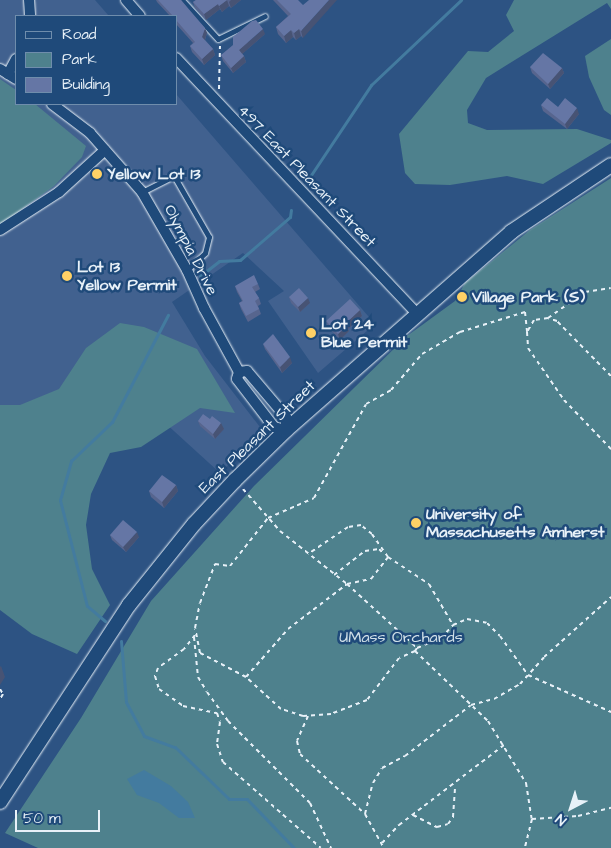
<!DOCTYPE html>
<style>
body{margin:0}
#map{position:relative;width:611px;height:848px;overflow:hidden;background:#2d5383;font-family:"Architects Daughter",sans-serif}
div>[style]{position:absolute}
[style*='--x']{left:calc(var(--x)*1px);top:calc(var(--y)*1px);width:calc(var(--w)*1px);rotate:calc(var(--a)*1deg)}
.built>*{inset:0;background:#41618f}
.green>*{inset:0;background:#4e818d}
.water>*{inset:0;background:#437b9f}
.stream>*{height:3px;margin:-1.5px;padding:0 1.5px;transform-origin:1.5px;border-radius:1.5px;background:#437b9f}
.path>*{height:2px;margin-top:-1px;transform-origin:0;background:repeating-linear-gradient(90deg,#e8f1f8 0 4px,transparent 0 8px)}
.roads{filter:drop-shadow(0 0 1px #e8f1f8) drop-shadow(0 0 1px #e8f1f8)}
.lane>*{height:5px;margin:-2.5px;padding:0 2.5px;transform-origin:2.5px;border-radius:2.5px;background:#1f4a7a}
.street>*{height:10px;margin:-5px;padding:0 5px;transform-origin:5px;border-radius:5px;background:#1f4a7a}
.secondary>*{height:14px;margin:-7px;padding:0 7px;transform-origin:7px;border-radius:7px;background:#1f4a7a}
.wall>*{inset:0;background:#57658e}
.shaded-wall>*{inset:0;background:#475374}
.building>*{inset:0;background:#6576a5}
.dots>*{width:14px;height:14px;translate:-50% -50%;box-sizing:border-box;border:2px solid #1f4a7a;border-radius:50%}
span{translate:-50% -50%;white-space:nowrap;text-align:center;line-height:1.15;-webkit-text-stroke:5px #1f4a7a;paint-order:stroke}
.poi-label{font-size:16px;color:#e8f1f8;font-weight:700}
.left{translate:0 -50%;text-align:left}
.street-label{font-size:16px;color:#e8f1f8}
.park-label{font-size:16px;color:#d1e0e8}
.legend{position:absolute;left:15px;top:15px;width:162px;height:90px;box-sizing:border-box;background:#1f4a7a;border:1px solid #6f8dac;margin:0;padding:6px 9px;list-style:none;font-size:15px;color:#e8f1f8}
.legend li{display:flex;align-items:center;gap:10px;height:25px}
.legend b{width:25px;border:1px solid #6f8dac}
.north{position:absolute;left:546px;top:783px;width:50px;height:50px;-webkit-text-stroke:4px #1f4a7a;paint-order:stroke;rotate:220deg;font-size:14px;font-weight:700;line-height:20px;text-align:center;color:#e8f1f8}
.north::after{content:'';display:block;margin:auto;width:18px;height:22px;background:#e8f1f8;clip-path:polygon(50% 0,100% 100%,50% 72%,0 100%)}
.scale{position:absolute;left:15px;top:810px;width:85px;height:22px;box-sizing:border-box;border:2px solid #e8f1f8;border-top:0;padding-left:6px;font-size:15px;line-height:18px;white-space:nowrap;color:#e8f1f8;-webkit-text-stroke:4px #1f4a7a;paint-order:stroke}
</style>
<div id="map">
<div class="built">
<i style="clip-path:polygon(0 0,95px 0,109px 16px,16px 16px,16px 104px,176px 104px,176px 94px,375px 324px,318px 373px,268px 301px,284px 291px,243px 253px,172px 302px,205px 356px,263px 431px,220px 473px,141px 401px,0 495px)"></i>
</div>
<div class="green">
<i style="clip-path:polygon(514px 0,611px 0,611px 9px,607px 3px,486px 78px,467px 110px,468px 123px,487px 130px,577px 129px,611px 140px,611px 143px,543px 184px,507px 176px,450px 185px,415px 184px,405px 173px,399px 134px,468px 51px,488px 52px,514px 31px,506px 15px)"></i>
<i style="clip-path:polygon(611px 39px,611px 115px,604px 110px,589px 77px,585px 56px)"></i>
<i style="clip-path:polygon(0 79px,16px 90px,16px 104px,35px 104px,86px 146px,82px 157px,54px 186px,0 225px)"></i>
<i style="clip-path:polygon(611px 178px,611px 848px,38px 848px,5px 833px,81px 718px,151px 601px,254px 486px,407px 336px,455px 301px,465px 283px,530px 230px)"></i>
<i style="clip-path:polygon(120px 323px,144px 327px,197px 349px,235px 413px,200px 408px,141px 447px,110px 453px,91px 494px,86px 525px,92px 569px,110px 605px,77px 654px,32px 634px,0 610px,0 405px,20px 405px,59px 389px,86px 348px)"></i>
</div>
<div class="water">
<i style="clip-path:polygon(144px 770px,171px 786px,188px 802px,195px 818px,179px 818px,159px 803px,137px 795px,127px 779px)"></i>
</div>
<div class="stream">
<i style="--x:309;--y:178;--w:112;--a:-56.3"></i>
<i style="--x:371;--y:85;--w:124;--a:-43.4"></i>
<i style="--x:200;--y:276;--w:24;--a:-38"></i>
<i style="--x:219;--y:261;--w:21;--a:-3"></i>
<i style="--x:240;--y:260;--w:66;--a:-40.7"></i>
<i style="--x:290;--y:217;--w:7;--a:-82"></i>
<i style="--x:105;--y:621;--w:23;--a:-140"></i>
<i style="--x:87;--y:606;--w:109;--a:-104.3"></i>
<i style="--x:60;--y:500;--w:41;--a:-74.2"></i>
<i style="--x:71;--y:461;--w:57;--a:-43.6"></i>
<i style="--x:112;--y:422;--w:121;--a:-62.4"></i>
<i style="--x:121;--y:641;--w:61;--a:85.3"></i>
<i style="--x:126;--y:702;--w:38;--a:62"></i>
<i style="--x:144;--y:736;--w:33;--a:20"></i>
<i style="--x:175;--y:747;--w:75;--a:43.9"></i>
<i style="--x:229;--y:799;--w:18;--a:0"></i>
<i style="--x:247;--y:799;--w:68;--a:46.2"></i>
</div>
<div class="path">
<i style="--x:219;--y:89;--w:43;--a:-88.7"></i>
<i style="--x:548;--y:318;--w:45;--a:-35.1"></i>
<i style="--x:585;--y:292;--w:26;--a:-9"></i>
<i style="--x:611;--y:376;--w:77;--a:-134.5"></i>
<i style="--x:557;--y:321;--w:9;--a:-162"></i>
<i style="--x:548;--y:318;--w:14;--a:172"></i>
<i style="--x:534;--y:320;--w:14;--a:120"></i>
<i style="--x:527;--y:332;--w:16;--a:86"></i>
<i style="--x:528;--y:348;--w:63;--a:55.3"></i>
<i style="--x:564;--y:400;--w:68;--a:46.2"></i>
<i style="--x:243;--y:489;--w:56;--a:48.6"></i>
<i style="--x:280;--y:531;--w:85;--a:38.3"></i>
<i style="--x:347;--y:584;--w:95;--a:42.4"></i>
<i style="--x:417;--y:648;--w:4;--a:124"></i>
<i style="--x:415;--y:651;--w:101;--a:43.8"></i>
<i style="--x:488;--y:721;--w:73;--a:58.5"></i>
<i style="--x:526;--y:783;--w:36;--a:81"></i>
<i style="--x:532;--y:819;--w:30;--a:104"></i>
<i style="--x:388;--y:557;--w:49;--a:33.4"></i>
<i style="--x:429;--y:584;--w:48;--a:59.7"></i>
<i style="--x:334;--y:575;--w:39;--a:-38"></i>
<i style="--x:365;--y:551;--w:14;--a:-8"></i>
<i style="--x:379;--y:549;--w:7;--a:45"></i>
<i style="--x:195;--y:635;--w:18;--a:128"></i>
<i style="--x:184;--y:649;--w:32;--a:144"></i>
<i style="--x:158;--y:668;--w:9;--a:111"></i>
<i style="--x:155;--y:676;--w:14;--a:73"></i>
<i style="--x:159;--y:689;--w:29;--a:35"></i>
<i style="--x:183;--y:706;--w:35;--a:12"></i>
<i style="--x:217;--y:713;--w:9;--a:72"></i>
<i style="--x:220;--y:722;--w:22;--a:98"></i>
<i style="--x:217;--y:744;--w:19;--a:72"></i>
<i style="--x:223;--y:762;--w:130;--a:41.3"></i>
<i style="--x:194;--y:637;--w:40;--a:84.3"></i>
<i style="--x:198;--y:677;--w:17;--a:59"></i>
<i style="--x:207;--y:692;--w:36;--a:54"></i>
<i style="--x:228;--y:721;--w:116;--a:45"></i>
<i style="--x:310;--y:803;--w:50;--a:65"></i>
<i style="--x:417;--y:648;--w:26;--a:-23"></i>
<i style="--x:441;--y:638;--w:18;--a:-47"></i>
<i style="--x:453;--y:625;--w:15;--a:-23"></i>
<i style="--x:467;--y:619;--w:20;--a:11"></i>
<i style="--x:487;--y:623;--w:18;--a:45"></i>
<i style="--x:500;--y:636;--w:48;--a:54.3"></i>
<i style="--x:528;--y:675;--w:91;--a:24"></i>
<i style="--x:415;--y:651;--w:17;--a:156"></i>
<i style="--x:399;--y:658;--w:53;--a:127.3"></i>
<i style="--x:367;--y:700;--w:39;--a:159"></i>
<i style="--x:331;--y:714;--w:28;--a:176"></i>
<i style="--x:303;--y:716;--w:23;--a:-162"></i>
<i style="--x:281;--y:709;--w:47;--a:-137.6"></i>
<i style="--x:246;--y:677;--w:52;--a:-152.4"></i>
<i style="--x:200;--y:653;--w:25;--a:-101"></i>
<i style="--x:195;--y:628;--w:25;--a:-79"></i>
<i style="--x:200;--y:603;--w:42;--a:-69"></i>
<i style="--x:215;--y:564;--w:15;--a:8"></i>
<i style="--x:230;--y:566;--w:61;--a:-51.6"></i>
<i style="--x:268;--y:518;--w:50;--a:-23.5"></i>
<i style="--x:314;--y:498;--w:107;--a:-61"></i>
<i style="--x:366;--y:404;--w:29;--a:-29"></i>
<i style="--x:391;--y:390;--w:48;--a:-49.3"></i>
<i style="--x:422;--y:354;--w:44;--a:-30.1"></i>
<i style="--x:460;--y:332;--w:68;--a:-17.1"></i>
<i style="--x:525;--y:312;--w:20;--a:84"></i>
<i style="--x:246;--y:677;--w:64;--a:-48.8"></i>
<i style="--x:288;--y:629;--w:74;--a:-37.3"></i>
<i style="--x:347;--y:584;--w:25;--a:-12"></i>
<i style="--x:371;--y:579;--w:28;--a:-52"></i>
<i style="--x:388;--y:557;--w:28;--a:-125"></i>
<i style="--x:372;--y:534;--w:14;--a:-141"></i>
<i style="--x:361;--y:525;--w:13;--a:171"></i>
<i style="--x:348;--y:527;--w:48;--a:146"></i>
<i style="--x:0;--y:689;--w:6;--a:59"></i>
<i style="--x:3;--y:694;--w:6;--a:121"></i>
<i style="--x:308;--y:716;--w:27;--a:114"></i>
<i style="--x:297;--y:741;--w:13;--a:77"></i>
<i style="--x:300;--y:754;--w:88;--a:42.7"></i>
<i style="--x:365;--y:814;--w:39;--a:61"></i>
<i style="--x:365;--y:814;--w:32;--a:-76"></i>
<i style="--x:373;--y:783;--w:17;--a:-59"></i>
<i style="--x:382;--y:768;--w:26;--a:-28"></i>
<i style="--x:405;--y:756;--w:83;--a:-37.7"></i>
<i style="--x:471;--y:705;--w:24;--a:-15"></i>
<i style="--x:494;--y:699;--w:30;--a:-30"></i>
<i style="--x:520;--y:684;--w:36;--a:-48"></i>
<i style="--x:544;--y:657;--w:90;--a:-41.8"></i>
<i style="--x:413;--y:815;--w:27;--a:27"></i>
<i style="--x:437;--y:827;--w:11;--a:-15"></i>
<i style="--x:448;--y:824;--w:9;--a:-54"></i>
<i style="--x:453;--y:817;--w:31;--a:-86"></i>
<i style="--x:532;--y:819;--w:46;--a:-3.7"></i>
<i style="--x:578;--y:816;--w:34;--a:-14"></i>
<i style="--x:382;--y:843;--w:25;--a:-47"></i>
<i style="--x:399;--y:825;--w:132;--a:-37.3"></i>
</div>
<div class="roads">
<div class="lane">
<i style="--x:182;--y:0;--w:53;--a:47.3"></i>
<i style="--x:218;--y:39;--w:52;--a:-26.1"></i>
<i style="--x:142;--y:192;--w:36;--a:-27"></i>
<i style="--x:174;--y:176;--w:70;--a:60.2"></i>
<i style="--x:209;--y:237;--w:16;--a:104"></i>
<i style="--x:205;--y:253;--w:25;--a:137"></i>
</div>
<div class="street">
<i style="--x:29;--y:0;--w:16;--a:86"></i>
<i style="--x:126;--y:0;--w:21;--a:49"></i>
<i style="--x:176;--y:58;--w:352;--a:46.7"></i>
<i style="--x:0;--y:69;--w:19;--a:32"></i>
<i style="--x:8;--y:74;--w:17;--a:-62"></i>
<i style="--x:52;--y:104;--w:48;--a:37.3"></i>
<i style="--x:90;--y:133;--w:79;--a:48.6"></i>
<i style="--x:142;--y:192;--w:90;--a:60"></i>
<i style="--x:187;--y:270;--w:42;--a:65.9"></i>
<i style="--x:204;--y:308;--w:73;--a:61.3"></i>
<i style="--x:239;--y:372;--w:7;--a:106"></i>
<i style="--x:237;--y:379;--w:61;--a:52.4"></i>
<i style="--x:274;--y:427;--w:12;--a:14"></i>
<i style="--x:286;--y:430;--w:13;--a:-90"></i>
<i style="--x:286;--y:417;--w:60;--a:-130.3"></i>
<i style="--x:247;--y:371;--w:8;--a:173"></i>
<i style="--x:0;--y:230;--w:70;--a:-32.8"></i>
<i style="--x:59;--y:192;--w:62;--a:-42.4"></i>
</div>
<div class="secondary">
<i style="--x:0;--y:802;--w:235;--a:-56.8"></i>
<i style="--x:129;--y:605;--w:104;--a:-51.3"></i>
<i style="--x:194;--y:524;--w:60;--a:-47"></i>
<i style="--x:235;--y:480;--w:71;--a:-44.4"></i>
<i style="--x:286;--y:430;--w:300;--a:-41.3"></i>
<i style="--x:511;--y:232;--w:120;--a:-33.8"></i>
</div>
</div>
<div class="wall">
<i style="clip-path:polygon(156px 0,181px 0,207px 33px,205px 40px,213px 49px,215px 55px,204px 65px,192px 52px,190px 46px,193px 43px,176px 24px,176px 16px,170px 16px,157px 2px)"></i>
<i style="clip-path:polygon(196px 0,241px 0,231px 8px,229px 6px,222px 12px,220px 9px,206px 20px,195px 8px,193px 2px)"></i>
<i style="clip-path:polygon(273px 0,298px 0,303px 38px,301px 36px,296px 40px,293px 37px,286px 43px,278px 34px,276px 27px,288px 16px)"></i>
<i style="clip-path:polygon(265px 34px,242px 54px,244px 56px,246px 62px,233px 73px,223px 61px,221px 55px)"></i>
<i style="clip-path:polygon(530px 67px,562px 68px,564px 73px,550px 89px,532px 73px)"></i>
<i style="clip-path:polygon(541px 105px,558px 107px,579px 114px,567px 129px,543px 111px)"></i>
<i style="clip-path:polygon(258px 284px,260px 289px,255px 292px,259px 298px,261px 304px,258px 306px,261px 314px,248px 322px,241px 309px,239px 303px,242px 301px,237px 292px,235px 286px)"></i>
<i style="clip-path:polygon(289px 297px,310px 303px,300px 312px,291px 303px)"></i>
<i style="clip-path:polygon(360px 310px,362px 316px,348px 329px,349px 331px,340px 340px,328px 327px,326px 321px)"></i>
<i style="clip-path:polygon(263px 344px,292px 363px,282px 373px,265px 349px)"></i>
<i style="clip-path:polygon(210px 419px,224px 429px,215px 439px,200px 426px,198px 421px)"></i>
<i style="clip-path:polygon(176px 485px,178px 491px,164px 508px,151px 497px,149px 491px)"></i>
<i style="clip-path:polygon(110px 535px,139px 537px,126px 552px,112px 540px)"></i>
</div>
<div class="shaded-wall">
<i style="clip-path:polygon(227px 0,229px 6px,222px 12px,219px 6px)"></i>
<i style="clip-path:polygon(231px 0,241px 0,231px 8px,229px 2px)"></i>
<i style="clip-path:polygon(329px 0,337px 0,303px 38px,301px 31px)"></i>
<i style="clip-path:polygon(218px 4px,220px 9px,206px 20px,204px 14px)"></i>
<i style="clip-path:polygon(205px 28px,207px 33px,204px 42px,202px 37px)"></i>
<i style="clip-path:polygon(263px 29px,265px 34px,241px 55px,239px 50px)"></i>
<i style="clip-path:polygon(299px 29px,301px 36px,296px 40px,294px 33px)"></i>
<i style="clip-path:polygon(291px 30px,293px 37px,286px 43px,284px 36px)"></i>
<i style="clip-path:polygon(213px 49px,215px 55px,204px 65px,202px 59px)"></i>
<i style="clip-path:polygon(244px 56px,246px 62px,233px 73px,231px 68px)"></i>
<i style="clip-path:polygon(562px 68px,564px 73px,550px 89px,548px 84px)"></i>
<i style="clip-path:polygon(577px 108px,579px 114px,567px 129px,565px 124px)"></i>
<i style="clip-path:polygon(308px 298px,310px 303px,300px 312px,298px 307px)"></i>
<i style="clip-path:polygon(360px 310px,362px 316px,348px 329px,349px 331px,340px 340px,338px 334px,345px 324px)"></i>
<i style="clip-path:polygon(290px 357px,292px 363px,282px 373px,280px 367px)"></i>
<i style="clip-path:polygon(221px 423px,224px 429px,215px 439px,213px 434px)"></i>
<i style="clip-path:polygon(176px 485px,178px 491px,164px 508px,162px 502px)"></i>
<i style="clip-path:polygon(137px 532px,139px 537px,126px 552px,123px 547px)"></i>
<i style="clip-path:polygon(1px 666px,5px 677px,0 685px,0 667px)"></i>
</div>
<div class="building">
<i style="clip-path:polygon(158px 0,181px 0,205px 28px,202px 37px,213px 49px,202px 59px,190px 46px,195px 42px,176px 20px,176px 16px,173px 16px)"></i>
<i style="clip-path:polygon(196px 0,227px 0,219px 6px,218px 4px,204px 14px,193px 2px)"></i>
<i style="clip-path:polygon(277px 0,298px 0,303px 5px,309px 0,329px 0,301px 31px,299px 29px,294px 33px,291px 30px,284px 36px,276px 27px,291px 14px)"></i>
<i style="clip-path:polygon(256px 20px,263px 29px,239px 50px,244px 56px,231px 68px,221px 55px,233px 45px,233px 37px,252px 21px)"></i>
<i style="clip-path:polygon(543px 53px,562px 68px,548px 84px,530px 67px)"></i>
<i style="clip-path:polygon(547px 98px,558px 107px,565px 98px,577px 108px,565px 124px,541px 105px)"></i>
<i style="clip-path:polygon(254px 275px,258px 284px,252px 287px,259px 298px,255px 301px,259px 309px,246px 316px,239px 303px,243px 301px,235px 286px)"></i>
<i style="clip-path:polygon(299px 288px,308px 298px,298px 307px,289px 297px)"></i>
<i style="clip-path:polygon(350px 299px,360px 310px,345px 324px,347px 326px,338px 334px,326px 321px)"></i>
<i style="clip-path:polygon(273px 334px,290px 357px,280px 367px,263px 344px)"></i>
<i style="clip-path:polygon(203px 414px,210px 419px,212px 416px,221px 423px,213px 434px,198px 421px)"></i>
<i style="clip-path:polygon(162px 475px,176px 485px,162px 502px,149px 491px)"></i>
<i style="clip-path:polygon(123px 520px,137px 532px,123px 547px,110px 535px)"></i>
</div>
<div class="dots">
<i style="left:97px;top:174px;background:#ffd166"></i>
<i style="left:67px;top:276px;background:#ffd166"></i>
<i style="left:462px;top:297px;background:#ffd166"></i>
<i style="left:311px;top:333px;background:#ffd166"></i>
<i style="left:416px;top:523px;background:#ffd166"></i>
</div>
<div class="poi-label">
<span class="left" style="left:107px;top:174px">Yellow Lot 13</span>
<span class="left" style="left:77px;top:276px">Lot 13<br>Yellow Permit</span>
<span class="left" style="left:472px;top:297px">Village Park (S)</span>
<span class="left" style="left:321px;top:333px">Lot 24<br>Blue Permit</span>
<span class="left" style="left:426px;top:523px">University of<br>Massachusetts Amherst</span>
</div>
<div class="street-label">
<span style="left:307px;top:176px;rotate:46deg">497 East Pleasant Street</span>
<span style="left:191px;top:250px;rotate:63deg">Olympia Drive</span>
<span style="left:257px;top:437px;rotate:-44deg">East Pleasant Street</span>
</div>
<div class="park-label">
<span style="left:401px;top:637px">UMass Orchards</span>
</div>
<ul class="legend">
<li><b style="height:6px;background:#1f4a7a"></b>Road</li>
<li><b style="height:14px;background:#4e818d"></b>Park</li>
<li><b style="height:14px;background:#6576a5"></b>Building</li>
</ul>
<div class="north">N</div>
<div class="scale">50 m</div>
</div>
